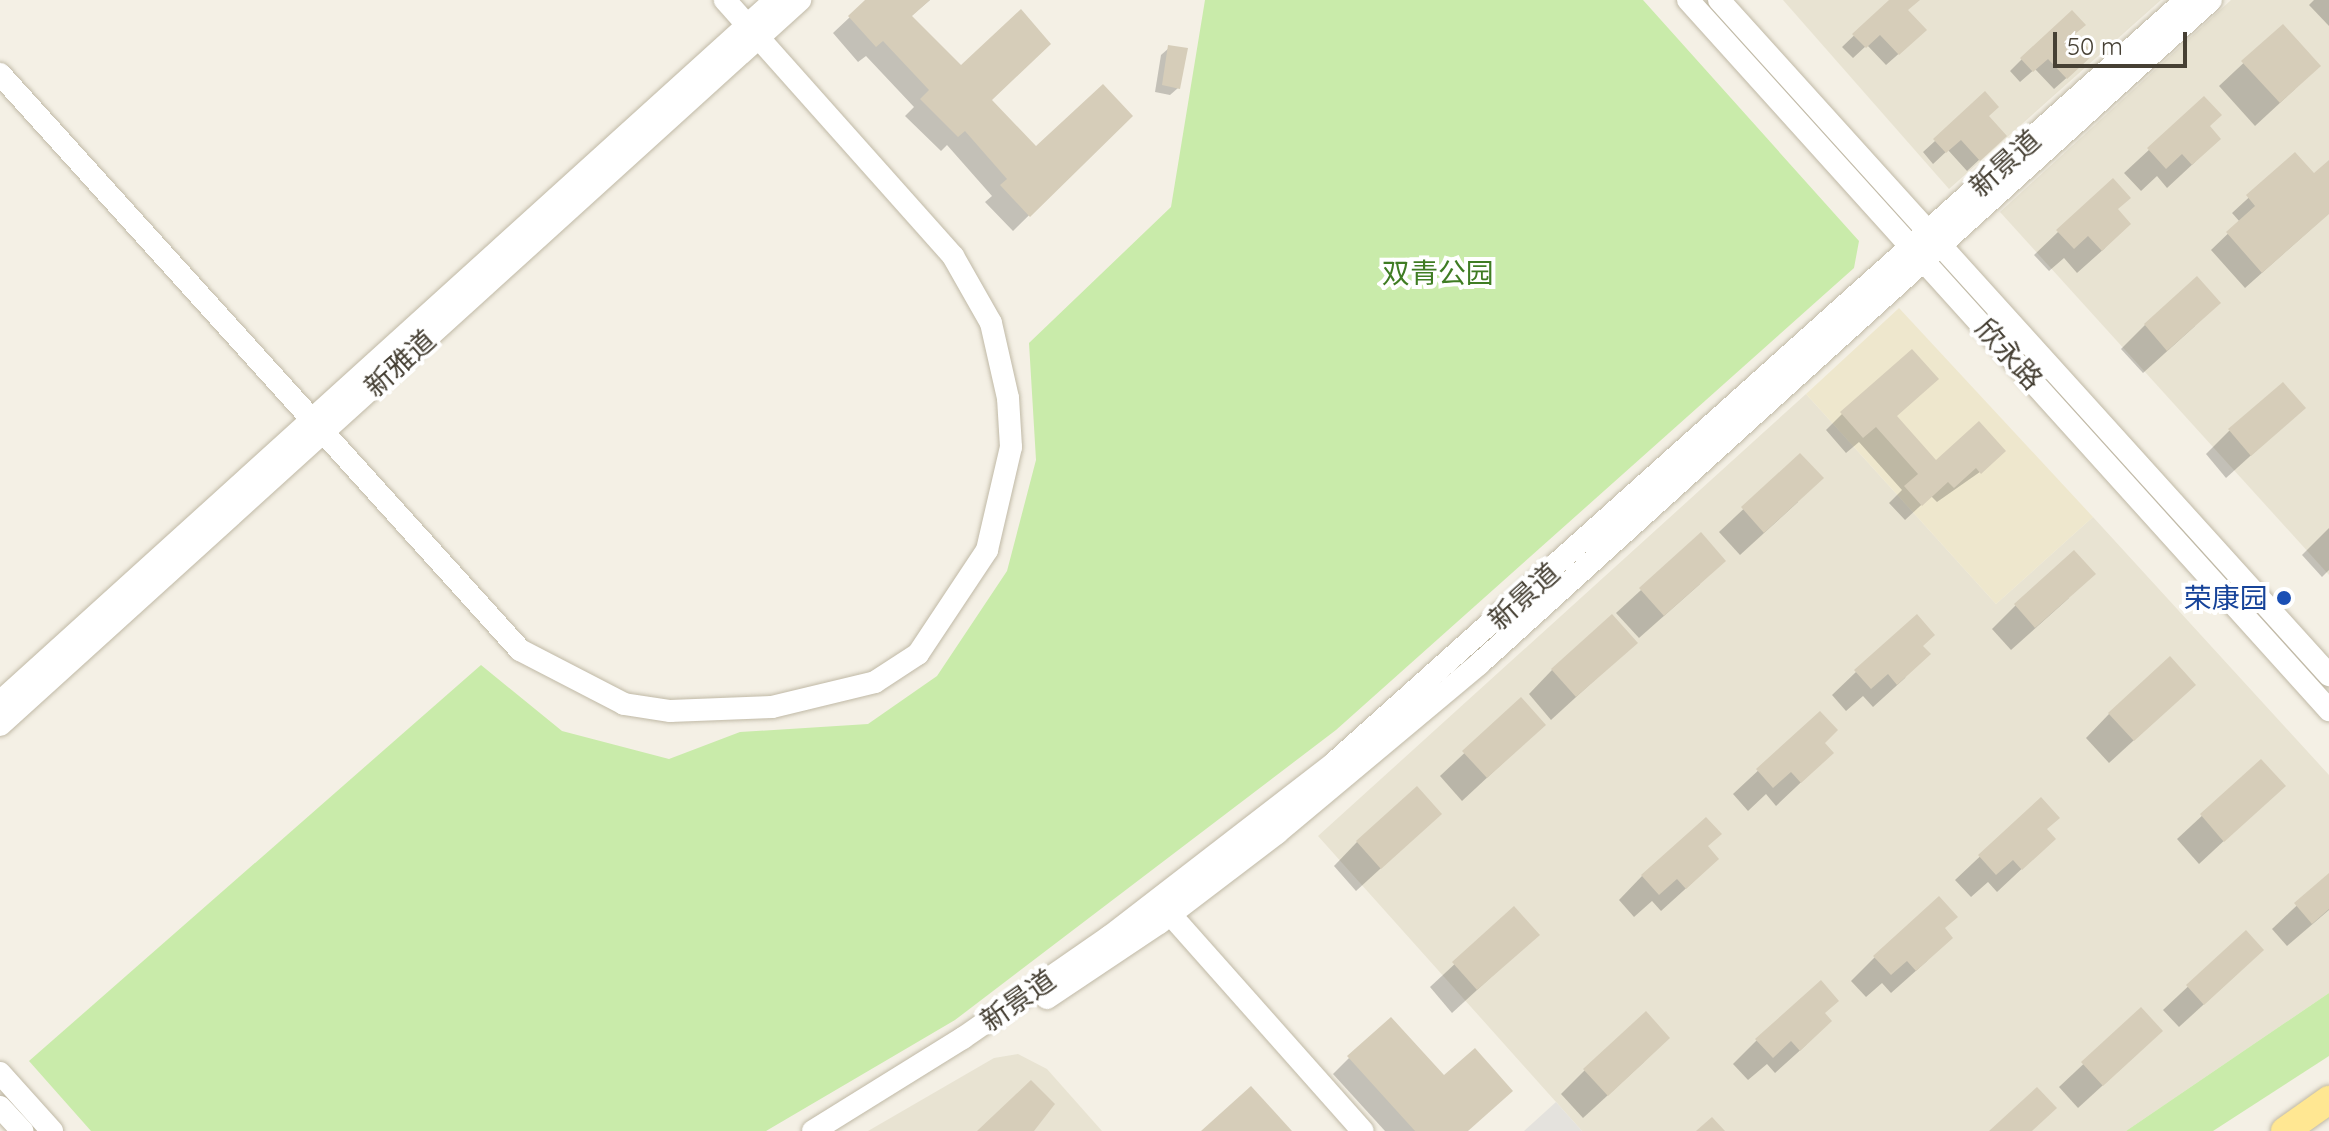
<!DOCTYPE html>
<meta charset="utf-8">
<style>
body{margin:0}
#map{position:relative;width:2329px;height:1131px;overflow:hidden;background:#f4f0e5;font-family:Quicksand,"Noto Sans SC",sans-serif}
div>[style]{position:absolute}
[style*='--x']{left:calc(var(--x)*1px);top:calc(var(--y)*1px);width:calc(var(--w)*1px);rotate:calc(var(--a)*1deg)}
.residential>*{inset:0;background:#e8e3d2}
.education>*{inset:0;background:#eee7cd}
.green>*{inset:0;background:#c9ebaa}
.parking>*{inset:0;background:#e4e2dd}
.shadow>*{inset:0;background:#0003}
.building>*{inset:0;background:#d6cdb9}
.roads{filter:drop-shadow(0 0 2px #c0b9a6) drop-shadow(0 0 2px #c0b9a6)}
.tertiary>*{height:22px;margin:-11px;padding:0 11px;transform-origin:11px;border-radius:11px;background:#fff}
.primary>*{height:28px;margin:-14px;padding:0 14px;transform-origin:14px;border-radius:14px;background:#ffe792}
.dots>*{width:22px;height:22px;translate:-50% -50%;box-sizing:border-box;border:4px solid #fff;border-radius:50%}
span{translate:-50% -50%;white-space:nowrap;text-align:center;line-height:1.15;-webkit-text-stroke:8px #fff;paint-order:stroke}
.street-label{font-size:28px;color:#464034}
.park-label{font-size:28px;color:#3f7c23}
.transit-label{font-size:28px;color:#164399}
.right{translate:-100% -50%;text-align:right}
.scale{position:absolute;left:2053px;top:32px;width:134px;height:36px;box-sizing:border-box;border:4px solid #464034;border-top:0;padding-left:10px;font-size:24px;line-height:28px;white-space:nowrap;color:#464034;-webkit-text-stroke:6px #fff;paint-order:stroke}
</style>
<div id="map">
<div class="residential">
<i style="clip-path:polygon(1783px 0,2161px 0,1949px 189px)"></i>
<i style="clip-path:polygon(2231px 0,2329px 0,2329px 575px,2000px 212px)"></i>
<i style="clip-path:polygon(1806px 394px,1996px 604px,2093px 517px,2329px 775px,2329px 993px,2126px 1131px,1582px 1131px,1318px 836px)"></i>
<i style="clip-path:polygon(1018px 1054px,1047px 1069px,1102px 1131px,868px 1131px,994px 1058px)"></i>
</div>
<div class="education">
<i style="clip-path:polygon(1899px 308px,2093px 517px,1996px 604px,1806px 394px)"></i>
</div>
<div class="green">
<i style="clip-path:polygon(1205px 0,1643px 0,1859px 241px,1854px 268px,1336px 730px,955px 1020px,766px 1131px,91px 1131px,29px 1061px,481px 665px,562px 731px,669px 759px,740px 732px,868px 724px,937px 676px,1007px 571px,1036px 460px,1029px 343px,1171px 207px)"></i>
<i style="clip-path:polygon(2329px 993px,2329px 1056px,2213px 1131px,2126px 1131px)"></i>
</div>
<div class="parking">
<i style="clip-path:polygon(1556px 1102px,1582px 1131px,1524px 1131px)"></i>
</div>
<div class="shadow">
<i style="clip-path:polygon(868px 0,930px 0,910px 17px,1036px 149px,1130px 116px,1013px 231px,985px 202px,992px 196px,947px 145px,941px 151px,905px 116px,914px 107px,866px 56px,858px 62px,833px 33px)"></i>
<i style="clip-path:polygon(1891px 0,1915px 0,1906px 11px,1912px 42px,1886px 65px,1867px 45px,1853px 58px,1842px 47px)"></i>
<i style="clip-path:polygon(2314px 0,2329px 0,2329px 26px,2309px 5px)"></i>
<i style="clip-path:polygon(2282px 27px,2295px 89px,2255px 126px,2219px 86px)"></i>
<i style="clip-path:polygon(2074px 35px,2080px 66px,2054px 89px,2035px 69px,2020px 82px,2010px 71px,2022px 59px)"></i>
<i style="clip-path:polygon(1169px 48px,1178px 88px,1170px 95px,1155px 92px,1161px 55px)"></i>
<i style="clip-path:polygon(2204px 99px,2208px 127px,2195px 162px,2167px 188px,2157px 176px,2141px 191px,2124px 173px)"></i>
<i style="clip-path:polygon(1987px 117px,1993px 147px,1967px 171px,1948px 150px,1933px 164px,1923px 152px,1935px 141px)"></i>
<i style="clip-path:polygon(2295px 155px,2314px 176px,2329px 163px,2329px 213px,2245px 288px,2211px 250px,2240px 222px,2232px 213px)"></i>
<i style="clip-path:polygon(2115px 210px,2105px 248px,2077px 273px,2064px 258px,2049px 271px,2034px 255px,2058px 232px)"></i>
<i style="clip-path:polygon(2145px 325px,2195px 326px,2143px 373px,2121px 349px)"></i>
<i style="clip-path:polygon(2303px 408px,2226px 478px,2206px 454px,2229px 431px)"></i>
<i style="clip-path:polygon(1842px 414px,1895px 417px,1935px 463px,1987px 467px,1937px 502px,1931px 496px,1905px 520px,1889px 503px,1902px 490px,1859px 442px,1846px 453px,1826px 430px)"></i>
<i style="clip-path:polygon(1800px 456px,1798px 502px,1740px 555px,1719px 532px)"></i>
<i style="clip-path:polygon(2329px 528px,2329px 570px,2322px 577px,2302px 555px)"></i>
<i style="clip-path:polygon(1701px 535px,1700px 584px,1639px 638px,1616px 613px)"></i>
<i style="clip-path:polygon(2069px 598px,2011px 650px,1992px 629px,2016px 605px)"></i>
<i style="clip-path:polygon(1635px 643px,1551px 720px,1529px 694px,1552px 670px)"></i>
<i style="clip-path:polygon(1921px 646px,1905px 678px,1873px 707px,1863px 696px,1846px 711px,1832px 695px,1856px 672px)"></i>
<i style="clip-path:polygon(1521px 700px,1519px 748px,1462px 801px,1440px 776px)"></i>
<i style="clip-path:polygon(2169px 708px,2109px 763px,2086px 738px,2109px 714px)"></i>
<i style="clip-path:polygon(1820px 713px,1822px 743px,1832px 753px,1776px 806px,1766px 794px,1748px 811px,1733px 794px)"></i>
<i style="clip-path:polygon(2261px 761px,2283px 786px,2199px 864px,2177px 839px)"></i>
<i style="clip-path:polygon(2041px 799px,2045px 830px,2029px 862px,1997px 892px,1988px 882px,1971px 897px,1955px 880px)"></i>
<i style="clip-path:polygon(1415px 837px,1356px 891px,1334px 866px,1357px 842px)"></i>
<i style="clip-path:polygon(1706px 847px,1693px 882px,1661px 911px,1652px 901px,1634px 917px,1619px 900px,1642px 876px)"></i>
<i style="clip-path:polygon(2329px 875px,2329px 910px,2287px 946px,2272px 929px)"></i>
<i style="clip-path:polygon(1514px 909px,1537px 935px,1452px 1013px,1430px 987px)"></i>
<i style="clip-path:polygon(1943px 929px,1927px 961px,1891px 993px,1882px 983px,1866px 997px,1851px 981px,1875px 957px)"></i>
<i style="clip-path:polygon(2245px 933px,2237px 974px,2179px 1027px,2163px 1010px)"></i>
<i style="clip-path:polygon(2141px 1010px,2137px 1054px,2078px 1108px,2059px 1087px)"></i>
<i style="clip-path:polygon(1823px 1014px,1806px 1045px,1775px 1073px,1767px 1064px,1748px 1080px,1733px 1064px,1757px 1040px)"></i>
<i style="clip-path:polygon(1349px 1058px,1444px 1078px,1467px 1131px,1385px 1131px,1333px 1074px)"></i>
<i style="clip-path:polygon(1644px 1062px,1583px 1118px,1561px 1094px,1585px 1070px)"></i>
</div>
<div class="building">
<i style="clip-path:polygon(865px 0,930px 0,912px 16px,961px 65px,1021px 9px,1051px 44px,992px 100px,1036px 146px,1103px 84px,1133px 116px,1030px 217px,1000px 185px,1007px 179px,965px 131px,958px 137px,920px 99px,929px 90px,883px 41px,876px 47px,848px 16px)"></i>
<i style="clip-path:polygon(1889px 0,1920px 0,1908px 10px,1927px 30px,1899px 55px,1880px 35px,1866px 48px,1852px 34px)"></i>
<i style="clip-path:polygon(2072px 10px,2086px 25px,2075px 34px,2094px 54px,2067px 79px,2048px 59px,2033px 72px,2020px 58px)"></i>
<i style="clip-path:polygon(2283px 24px,2321px 66px,2280px 103px,2241px 61px)"></i>
<i style="clip-path:polygon(1168px 45px,1188px 48px,1180px 89px,1162px 85px)"></i>
<i style="clip-path:polygon(1985px 91px,1999px 107px,1989px 116px,2007px 136px,1980px 161px,1961px 140px,1946px 153px,1933px 139px)"></i>
<i style="clip-path:polygon(2204px 96px,2222px 115px,2210px 126px,2221px 139px,2192px 165px,2182px 154px,2166px 169px,2147px 148px)"></i>
<i style="clip-path:polygon(2295px 152px,2314px 173px,2329px 160px,2329px 214px,2262px 273px,2226px 232px,2255px 206px,2246px 195px)"></i>
<i style="clip-path:polygon(2113px 178px,2131px 198px,2118px 209px,2131px 224px,2102px 251px,2088px 236px,2074px 249px,2056px 230px)"></i>
<i style="clip-path:polygon(2197px 276px,2221px 303px,2167px 351px,2144px 324px)"></i>
<i style="clip-path:polygon(1912px 349px,1939px 379px,1897px 416px,1936px 460px,1979px 421px,2006px 451px,1981px 474px,1976px 468px,1954px 488px,1948px 482px,1922px 506px,1904px 486px,1918px 474px,1876px 427px,1863px 438px,1840px 412px)"></i>
<i style="clip-path:polygon(2283px 382px,2306px 408px,2251px 456px,2228px 429px)"></i>
<i style="clip-path:polygon(1800px 453px,1824px 478px,1764px 533px,1741px 507px)"></i>
<i style="clip-path:polygon(1701px 532px,1726px 561px,1664px 616px,1639px 588px)"></i>
<i style="clip-path:polygon(2074px 550px,2096px 574px,2035px 628px,2014px 604px)"></i>
<i style="clip-path:polygon(1612px 614px,1638px 643px,1576px 697px,1551px 669px)"></i>
<i style="clip-path:polygon(1917px 614px,1935px 635px,1923px 646px,1931px 654px,1897px 685px,1888px 674px,1871px 689px,1854px 670px)"></i>
<i style="clip-path:polygon(2170px 656px,2196px 685px,2134px 741px,2108px 713px)"></i>
<i style="clip-path:polygon(1521px 697px,1546px 725px,1487px 778px,1462px 751px)"></i>
<i style="clip-path:polygon(1820px 711px,1838px 730px,1825px 743px,1834px 753px,1801px 783px,1791px 772px,1773px 788px,1756px 769px)"></i>
<i style="clip-path:polygon(2261px 759px,2286px 786px,2224px 842px,2200px 814px)"></i>
<i style="clip-path:polygon(1417px 786px,1442px 814px,1381px 869px,1356px 841px)"></i>
<i style="clip-path:polygon(2041px 797px,2060px 818px,2047px 829px,2056px 839px,2022px 870px,2013px 860px,1996px 875px,1978px 855px)"></i>
<i style="clip-path:polygon(1706px 817px,1722px 834px,1708px 846px,1719px 859px,1686px 889px,1677px 879px,1659px 895px,1641px 875px)"></i>
<i style="clip-path:polygon(2329px 873px,2329px 909px,2312px 924px,2294px 903px)"></i>
<i style="clip-path:polygon(1939px 896px,1958px 917px,1945px 928px,1953px 938px,1916px 971px,1907px 961px,1891px 975px,1873px 956px)"></i>
<i style="clip-path:polygon(1514px 906px,1540px 935px,1477px 990px,1452px 962px)"></i>
<i style="clip-path:polygon(2246px 930px,2264px 950px,2204px 1005px,2186px 985px)"></i>
<i style="clip-path:polygon(1821px 980px,1839px 1001px,1825px 1013px,1832px 1021px,1800px 1051px,1791px 1041px,1773px 1058px,1755px 1039px)"></i>
<i style="clip-path:polygon(2141px 1007px,2163px 1031px,2103px 1086px,2081px 1062px)"></i>
<i style="clip-path:polygon(1646px 1011px,1670px 1038px,1608px 1096px,1583px 1069px)"></i>
<i style="clip-path:polygon(1391px 1017px,1444px 1075px,1475px 1048px,1513px 1091px,1468px 1131px,1415px 1131px,1347px 1056px)"></i>
<i style="clip-path:polygon(1031px 1080px,1055px 1104px,1034px 1131px,977px 1131px)"></i>
<i style="clip-path:polygon(1251px 1086px,1292px 1131px,1201px 1131px)"></i>
<i style="clip-path:polygon(2037px 1087px,2057px 1108px,2032px 1131px,1989px 1131px)"></i>
<i style="clip-path:polygon(1712px 1117px,1725px 1131px,1696px 1131px)"></i>
</div>
<div class="roads">
<div class="tertiary">
<i style="--x:1688;--y:0;--w:957;--a:47.92"></i>
<i style="--x:1719;--y:0;--w:910;--a:47.9"></i>
<i style="--x:0;--y:74;--w:776;--a:47.92"></i>
<i style="--x:520;--y:650;--w:117;--a:27.4"></i>
<i style="--x:624;--y:704;--w:47;--a:8.7"></i>
<i style="--x:670;--y:711;--w:102;--a:-2.2"></i>
<i style="--x:772;--y:707;--w:106;--a:-13.6"></i>
<i style="--x:875;--y:682;--w:51;--a:-33.1"></i>
<i style="--x:918;--y:654;--w:125;--a:-56.4"></i>
<i style="--x:987;--y:550;--w:106;--a:-76.9"></i>
<i style="--x:1011;--y:447;--w:49;--a:-93.5"></i>
<i style="--x:1008;--y:398;--w:77;--a:-102.8"></i>
<i style="--x:991;--y:323;--w:77;--a:-119.6"></i>
<i style="--x:953;--y:256;--w:343;--a:-131.7"></i>
<i style="--x:0;--y:702;--w:1046;--a:-42.17"></i>
<i style="--x:0;--y:725;--w:1080;--a:-42.18"></i>
<i style="--x:1162;--y:905;--w:302;--a:48.4"></i>
<i style="--x:1047;--y:998;--w:135;--a:-33.8"></i>
<i style="--x:1159;--y:923;--w:148;--a:-37.3"></i>
<i style="--x:1277;--y:833;--w:263;--a:-39.9"></i>
<i style="--x:1479;--y:664;--w:988;--a:-42.21"></i>
<i style="--x:0;--y:1073;--w:78;--a:48.1"></i>
<i style="--x:0;--y:1107;--w:33;--a:47"></i>
<i style="--x:813;--y:1131;--w:176;--a:-31.8"></i>
<i style="--x:963;--y:1038;--w:178;--a:-34.7"></i>
<i style="--x:1109;--y:937;--w:284;--a:-37.7"></i>
<i style="--x:1334;--y:763;--w:1144;--a:-41.85"></i>
</div>
<div class="primary">
<i style="--x:2285;--y:1131;--w:54;--a:-35.2"></i>
</div>
</div>
<div class="dots">
<i style="left:2284px;top:598px;background:#1a4fb4"></i>
</div>
<div class="street-label">
<span style="left:2005px;top:163px;rotate:-42deg">新景道</span>
<span style="left:2009px;top:354px;rotate:48deg">欣永路</span>
<span style="left:400px;top:363px;rotate:-42deg">新雅道</span>
<span style="left:1524px;top:596px;rotate:-42deg">新景道</span>
<span style="left:1018px;top:1000px;rotate:-35deg">新景道</span>
</div>
<div class="park-label">
<span style="left:1438px;top:273px">双青公园</span>
</div>
<div class="transit-label">
<span class="right" style="left:2268px;top:598px">荣康园</span>
</div>
<div class="scale">50 m</div>
</div>
